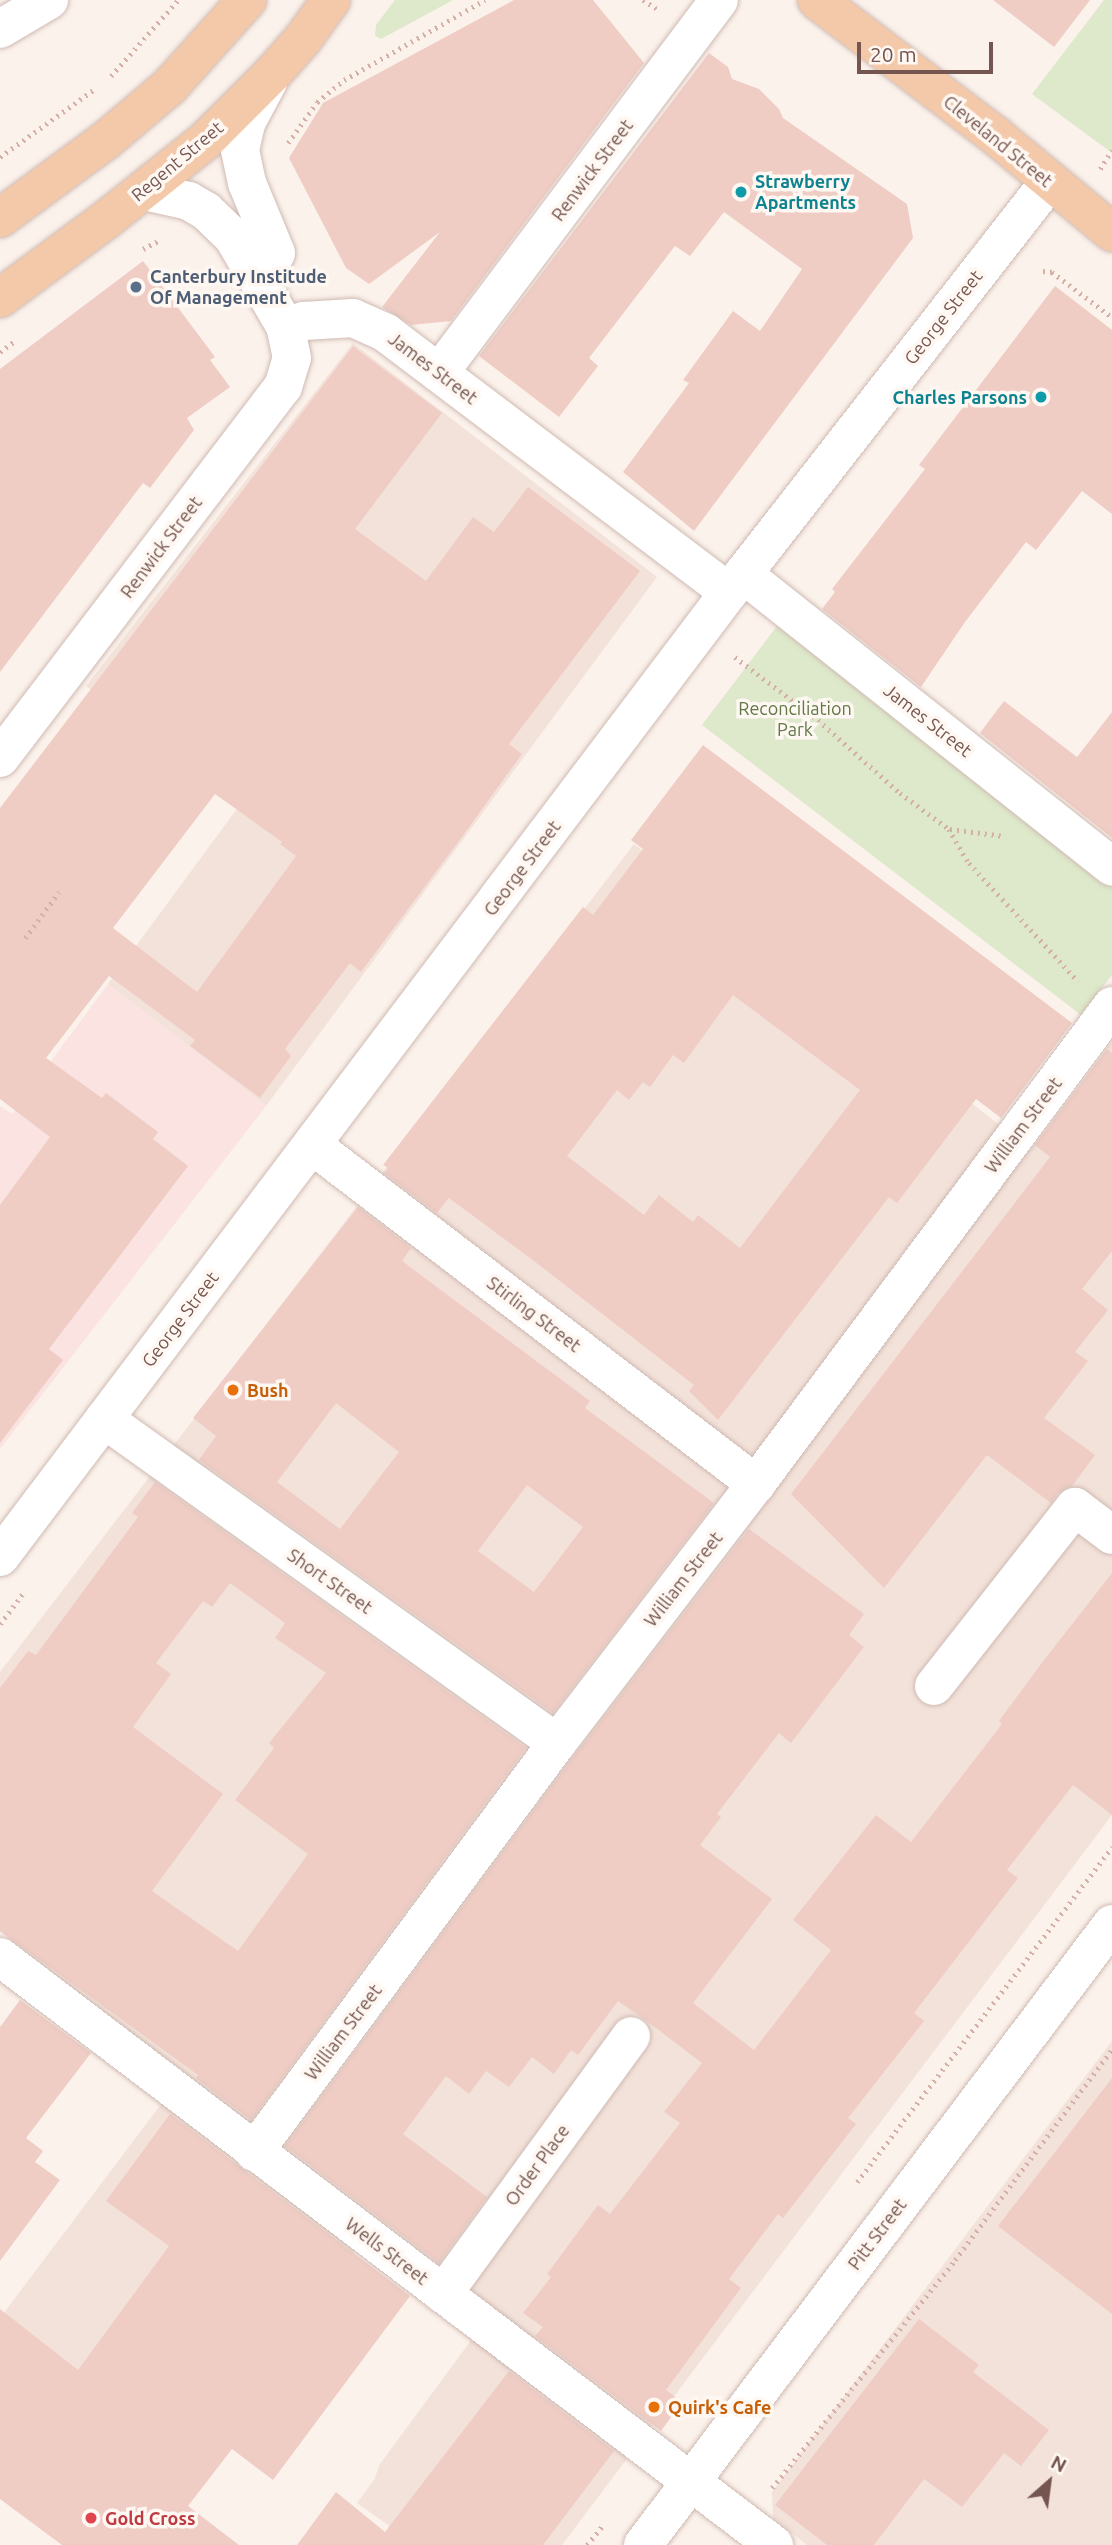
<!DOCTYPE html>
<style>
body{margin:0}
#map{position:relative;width:1112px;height:2545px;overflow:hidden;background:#fbf2eb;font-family:Ubuntu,sans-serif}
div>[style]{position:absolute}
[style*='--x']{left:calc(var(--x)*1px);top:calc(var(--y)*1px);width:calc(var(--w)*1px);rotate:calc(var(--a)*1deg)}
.residential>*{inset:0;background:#f3e2da}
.commercial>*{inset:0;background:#fae3e0}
.green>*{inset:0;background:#dde9ca}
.building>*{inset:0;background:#efcdc5}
.path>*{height:4.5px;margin-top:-2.25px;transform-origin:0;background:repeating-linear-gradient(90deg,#d4b0a7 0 2px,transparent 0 7px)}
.roads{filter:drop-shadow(0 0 2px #cfbab3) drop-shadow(0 0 2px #cfbab3)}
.minor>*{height:38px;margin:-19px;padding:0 19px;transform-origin:19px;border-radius:19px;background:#fff}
.major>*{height:38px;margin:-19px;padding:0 19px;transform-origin:19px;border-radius:19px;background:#f4c9a9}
.dots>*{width:19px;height:19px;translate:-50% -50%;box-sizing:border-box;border:4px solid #fef7f2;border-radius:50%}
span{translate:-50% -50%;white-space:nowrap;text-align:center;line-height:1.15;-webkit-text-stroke:7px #fef7f2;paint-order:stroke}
.street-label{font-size:18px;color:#75554f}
.culture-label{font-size:18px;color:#0d838f;font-weight:700}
.left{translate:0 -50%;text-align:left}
.right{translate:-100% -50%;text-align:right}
.service-label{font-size:18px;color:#4e5e75;font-weight:700}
.park-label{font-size:18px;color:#617948}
.food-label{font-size:18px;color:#c56008;font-weight:700}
.health-label{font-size:18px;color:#be3a42;font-weight:700}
.north{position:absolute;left:1014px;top:2447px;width:70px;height:70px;-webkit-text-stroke:5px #fef7f2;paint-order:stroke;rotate:28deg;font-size:19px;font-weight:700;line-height:28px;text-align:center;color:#75554f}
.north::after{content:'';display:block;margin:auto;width:24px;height:32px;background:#75554f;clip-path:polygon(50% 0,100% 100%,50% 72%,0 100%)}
.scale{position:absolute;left:857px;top:42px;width:136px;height:32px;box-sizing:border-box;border:4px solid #75554f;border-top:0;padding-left:9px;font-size:21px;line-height:24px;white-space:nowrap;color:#75554f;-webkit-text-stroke:5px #fef7f2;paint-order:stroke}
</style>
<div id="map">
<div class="residential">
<i style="clip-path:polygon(353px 343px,657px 577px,266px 1106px,108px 984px,242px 802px,86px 686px)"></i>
<i style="clip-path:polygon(634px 844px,1031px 1149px,1112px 1042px,1112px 1815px,562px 2545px,378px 2545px,391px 2527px,357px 2503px,374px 2480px,380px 2464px,475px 2335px,355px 2251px,224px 2406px,75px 2545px,0 2318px,183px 2075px,0 1932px,0 1672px)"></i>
<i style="clip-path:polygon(1112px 2041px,1112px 2545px,807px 2545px,773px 2518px,772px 2492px)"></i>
</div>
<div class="commercial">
<i style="clip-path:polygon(108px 984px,266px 1106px,0 1449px,0 1106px,12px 1114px)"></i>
</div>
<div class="green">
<i style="clip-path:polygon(395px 0,453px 0,381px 39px,375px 36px,376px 25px)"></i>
<i style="clip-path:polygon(1104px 0,1112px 0,1112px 153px,1032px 94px)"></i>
<i style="clip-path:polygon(777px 626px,1112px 885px,1112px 975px,1081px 1015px,702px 725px)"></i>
</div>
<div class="building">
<i style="clip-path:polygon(514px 0,593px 0,644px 63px,451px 321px,411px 325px,382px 307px,440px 232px,369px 284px,346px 268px,289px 158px,323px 103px)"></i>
<i style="clip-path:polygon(993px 0,1090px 0,1054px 47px)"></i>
<i style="clip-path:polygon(709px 53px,728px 67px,732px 79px,759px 89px,779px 109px,783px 118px,907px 204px,913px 238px,694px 531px,623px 472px,689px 383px,683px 380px,733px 311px,760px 331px,802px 269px,724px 212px,690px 256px,675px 246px,589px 358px,598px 366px,559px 417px,479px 356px)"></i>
<i style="clip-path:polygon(143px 261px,215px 357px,210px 360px,230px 387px,187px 418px,194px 430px,150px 488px,143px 483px,0 672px,0 369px)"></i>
<i style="clip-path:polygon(1055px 286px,1112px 330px,1112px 514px,1082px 491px,1036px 550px,1026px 542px,965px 622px,921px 687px,822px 609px,835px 592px,832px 589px,925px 469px,919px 465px)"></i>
<i style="clip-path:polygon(evenodd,353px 346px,442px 413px,355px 529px,426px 581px,473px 517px,494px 532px,528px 487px,640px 571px,509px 744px,522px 754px,459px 841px,361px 972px,350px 963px,285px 1049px,291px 1056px,260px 1098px,190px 1046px,195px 1040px,109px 976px,46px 1058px,102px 1098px,106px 1093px,158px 1132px,153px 1139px,188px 1166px,49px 1349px,63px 1360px,0 1443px,0 1205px,50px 1137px,0 1099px,0 808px,353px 346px,215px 794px,282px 842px,280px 844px,296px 856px,197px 992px,113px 928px,215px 794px)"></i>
<i style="clip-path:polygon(1004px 701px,1077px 757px,1112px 712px,1112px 838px,980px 733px)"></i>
<i style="clip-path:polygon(evenodd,703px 745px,1072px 1023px,1001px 1118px,976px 1099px,897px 1203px,889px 1197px,718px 1420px,689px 1391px,694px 1385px,534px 1261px,449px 1198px,437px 1213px,384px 1173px,388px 1168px,383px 1165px,583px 907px,593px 915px,643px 849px,631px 840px,703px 745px,733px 995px,860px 1090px,740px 1248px,698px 1215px,693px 1222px,659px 1195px,644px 1215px,567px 1156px,617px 1090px,629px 1100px,643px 1082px,650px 1087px,673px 1055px,684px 1063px,733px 995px)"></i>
<i style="clip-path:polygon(1107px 1049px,1112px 1053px,1112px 1251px,1082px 1289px,1108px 1310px,1075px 1352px,1088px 1361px,1044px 1418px,1095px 1455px,1072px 1486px,1058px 1493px,1051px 1503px,987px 1455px,884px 1588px,791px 1494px,1050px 1157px,1035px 1145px)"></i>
<i style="clip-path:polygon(evenodd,358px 1207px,411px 1248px,402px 1261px,590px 1401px,585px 1408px,714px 1503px,553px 1713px,199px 1460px,216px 1436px,193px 1418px,358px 1207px,336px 1403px,399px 1452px,340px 1529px,277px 1482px,336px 1403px,358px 1207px,527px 1485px,583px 1527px,534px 1592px,478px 1551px,527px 1485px)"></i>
<i style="clip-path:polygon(evenodd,155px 1482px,526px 1748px,251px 2120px,196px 2078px,198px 2075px,0 1931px,0 1688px,28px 1651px,36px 1655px,138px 1517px,132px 1513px,155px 1482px,230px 1583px,285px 1623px,275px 1638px,326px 1673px,269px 1743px,274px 1748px,235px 1800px,308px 1854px,238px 1951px,152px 1891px,223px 1794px,133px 1727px,171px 1674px,156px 1663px,203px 1601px,212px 1607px,230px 1583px)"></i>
<i style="clip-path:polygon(749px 1529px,864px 1614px,849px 1635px,864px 1647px,791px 1743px,779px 1733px,717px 1814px,721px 1817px,700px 1845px,772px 1899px,693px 2003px,754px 2050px,831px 1950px,793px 1920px,876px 1815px,911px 1842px,1002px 1724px,999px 1721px,1041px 1664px,1112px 1573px,1112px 1815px,1073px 1785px,1007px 1870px,1018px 1878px,914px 2013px,924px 2021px,848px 2118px,856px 2124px,783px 2218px,778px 2214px,729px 2279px,741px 2288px,666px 2390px,682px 2402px,661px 2431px,535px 2336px,543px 2327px,523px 2313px,551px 2277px,547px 2274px,598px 2205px,610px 2214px,680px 2123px,664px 2112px,702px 2063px,644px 2019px,618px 2001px,578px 2055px,571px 2050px,554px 2074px,532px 2057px,509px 2087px,486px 2071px,469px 2094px,446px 2076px,403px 2134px,487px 2197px,439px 2263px,285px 2146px,574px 1756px)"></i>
<i style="clip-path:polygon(20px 2000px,91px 2053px,26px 2138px,43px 2151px,35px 2162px,60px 2180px,0 2261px,0 2027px)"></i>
<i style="clip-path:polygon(1112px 2078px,1112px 2314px,998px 2226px)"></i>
<i style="clip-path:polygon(170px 2114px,410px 2296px,273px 2480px,232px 2449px,188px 2506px,239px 2545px,62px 2545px,0 2499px,0 2309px,78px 2370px,169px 2246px,106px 2201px)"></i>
<i style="clip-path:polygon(919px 2319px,979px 2365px,973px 2372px,1049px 2430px,1021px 2466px,1004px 2453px,962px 2507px,924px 2479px,874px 2545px,827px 2545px,775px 2505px)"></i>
<i style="clip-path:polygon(509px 2371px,614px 2451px,543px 2545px,297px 2545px,336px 2492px,385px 2532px)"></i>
</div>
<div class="path">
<i style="--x:643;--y:0;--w:19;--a:32"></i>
<i style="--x:111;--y:76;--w:101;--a:-48.6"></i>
<i style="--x:288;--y:143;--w:50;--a:-54.7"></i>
<i style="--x:317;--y:102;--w:35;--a:-39"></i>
<i style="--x:344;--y:80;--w:162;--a:-29.6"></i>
<i style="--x:0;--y:157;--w:118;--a:-35.7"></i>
<i style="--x:1100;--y:169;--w:22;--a:-58"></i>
<i style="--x:143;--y:249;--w:19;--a:-28"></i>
<i style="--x:1043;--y:271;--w:9;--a:6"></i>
<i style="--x:1052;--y:272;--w:75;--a:36.9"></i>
<i style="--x:0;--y:352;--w:20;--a:-37"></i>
<i style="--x:735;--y:657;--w:104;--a:37.2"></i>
<i style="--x:818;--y:720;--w:110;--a:41.7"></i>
<i style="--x:900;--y:793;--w:61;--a:36.3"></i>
<i style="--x:949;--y:829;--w:39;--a:60"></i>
<i style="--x:969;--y:863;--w:161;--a:47.3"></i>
<i style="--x:950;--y:829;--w:54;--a:7.4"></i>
<i style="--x:25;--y:938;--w:57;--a:-53.5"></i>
<i style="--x:0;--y:1624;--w:38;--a:-53"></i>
<i style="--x:857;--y:2182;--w:421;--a:-52.7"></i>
<i style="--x:772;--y:2488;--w:292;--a:-51.2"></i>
<i style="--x:955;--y:2260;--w:263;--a:-53.3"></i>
<i style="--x:587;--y:2545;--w:27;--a:-51"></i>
</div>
<div class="roads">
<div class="minor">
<i style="--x:0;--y:29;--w:57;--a:-30.6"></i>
<i style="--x:262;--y:284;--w:34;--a:-66"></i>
<i style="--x:276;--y:253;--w:76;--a:-112.5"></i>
<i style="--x:247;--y:183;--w:34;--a:-102"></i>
<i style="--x:240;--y:150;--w:28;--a:-77"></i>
<i style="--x:246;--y:123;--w:47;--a:-61.8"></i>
<i style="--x:285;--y:326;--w:20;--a:-15"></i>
<i style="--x:304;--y:321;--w:49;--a:-3.5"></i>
<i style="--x:353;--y:318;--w:36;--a:24"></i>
<i style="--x:386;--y:333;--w:430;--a:37.1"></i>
<i style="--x:439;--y:373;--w:466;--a:-53.1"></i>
<i style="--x:743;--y:574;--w:471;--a:38.4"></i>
<i style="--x:0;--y:758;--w:467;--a:-52.7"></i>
<i style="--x:283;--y:387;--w:30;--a:-73"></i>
<i style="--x:292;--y:358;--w:33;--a:-102"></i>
<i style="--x:285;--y:326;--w:103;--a:-120.3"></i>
<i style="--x:233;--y:237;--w:37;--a:-136"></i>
<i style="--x:206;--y:211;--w:20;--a:-150"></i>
<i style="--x:189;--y:201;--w:46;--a:-167.5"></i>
<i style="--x:312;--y:1145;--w:559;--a:37.36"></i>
<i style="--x:104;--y:1419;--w:557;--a:35.57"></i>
<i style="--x:0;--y:1557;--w:1209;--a:-52.93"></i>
<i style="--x:729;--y:592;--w:520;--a:-52.03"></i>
<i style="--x:934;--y:1686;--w:228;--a:-51.8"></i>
<i style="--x:1075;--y:1507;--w:46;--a:37.1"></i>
<i style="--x:0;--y:1957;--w:972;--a:37.22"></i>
<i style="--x:254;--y:2152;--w:509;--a:-53.47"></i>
<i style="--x:557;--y:1743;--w:327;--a:-52.5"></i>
<i style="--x:756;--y:1484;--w:596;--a:-53.32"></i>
<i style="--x:443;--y:2294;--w:319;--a:-53.9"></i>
<i style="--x:643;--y:2545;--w:778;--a:-52.94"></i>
</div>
<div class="major">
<i style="--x:817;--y:0;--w:225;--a:37.2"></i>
<i style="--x:996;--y:136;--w:151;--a:39.6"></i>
<i style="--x:0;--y:218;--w:130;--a:-36.3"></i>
<i style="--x:105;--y:141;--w:84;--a:-40.2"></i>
<i style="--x:169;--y:87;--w:117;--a:-48.1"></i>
<i style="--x:0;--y:298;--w:133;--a:-36.4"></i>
<i style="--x:107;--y:219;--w:125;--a:-38.5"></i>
<i style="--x:205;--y:141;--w:96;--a:-45"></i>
<i style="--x:273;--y:73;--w:45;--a:-48.6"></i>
<i style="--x:303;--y:39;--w:48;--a:-54.3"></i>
</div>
</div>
<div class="dots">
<i style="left:741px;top:192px;background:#0f9aa8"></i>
<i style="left:136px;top:287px;background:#5c6f8a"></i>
<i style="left:1041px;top:397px;background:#0f9aa8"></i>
<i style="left:233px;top:1390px;background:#e8710a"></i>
<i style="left:654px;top:2407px;background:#e8710a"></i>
<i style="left:91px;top:2518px;background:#e0444e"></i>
</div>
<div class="street-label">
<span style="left:998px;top:141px;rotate:39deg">Cleveland Street</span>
<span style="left:177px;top:161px;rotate:-40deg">Regent Street</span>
<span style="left:592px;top:170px;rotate:-53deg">Renwick Street</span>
<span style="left:943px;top:317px;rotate:-52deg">George Street</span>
<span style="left:433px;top:368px;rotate:37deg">James Street</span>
<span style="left:161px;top:547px;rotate:-53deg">Renwick Street</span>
<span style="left:928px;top:720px;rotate:38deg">James Street</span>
<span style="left:522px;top:868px;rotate:-53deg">George Street</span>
<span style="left:1023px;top:1125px;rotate:-53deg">William Street</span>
<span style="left:534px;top:1314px;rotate:37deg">Stirling Street</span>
<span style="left:180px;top:1319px;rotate:-53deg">George Street</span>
<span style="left:683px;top:1579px;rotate:-52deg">William Street</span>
<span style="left:330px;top:1581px;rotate:35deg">Short Street</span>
<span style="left:343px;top:2032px;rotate:-53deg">William Street</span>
<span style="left:537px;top:2165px;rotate:-54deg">Order Place</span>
<span style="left:877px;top:2234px;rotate:-53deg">Pitt Street</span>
<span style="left:387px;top:2251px;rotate:37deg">Wells Street</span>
</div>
<div class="culture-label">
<span class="left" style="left:755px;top:192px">Strawberry<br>Apartments</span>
<span class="right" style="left:1027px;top:397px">Charles Parsons</span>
</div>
<div class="service-label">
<span class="left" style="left:150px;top:287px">Canterbury Institude<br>Of Management</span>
</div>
<div class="park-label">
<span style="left:795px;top:719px">Reconciliation<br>Park</span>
</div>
<div class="food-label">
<span class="left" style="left:247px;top:1390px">Bush</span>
<span class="left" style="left:668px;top:2407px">Quirk's Cafe</span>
</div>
<div class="health-label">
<span class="left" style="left:105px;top:2518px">Gold Cross</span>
</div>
<div class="north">N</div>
<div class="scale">20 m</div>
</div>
